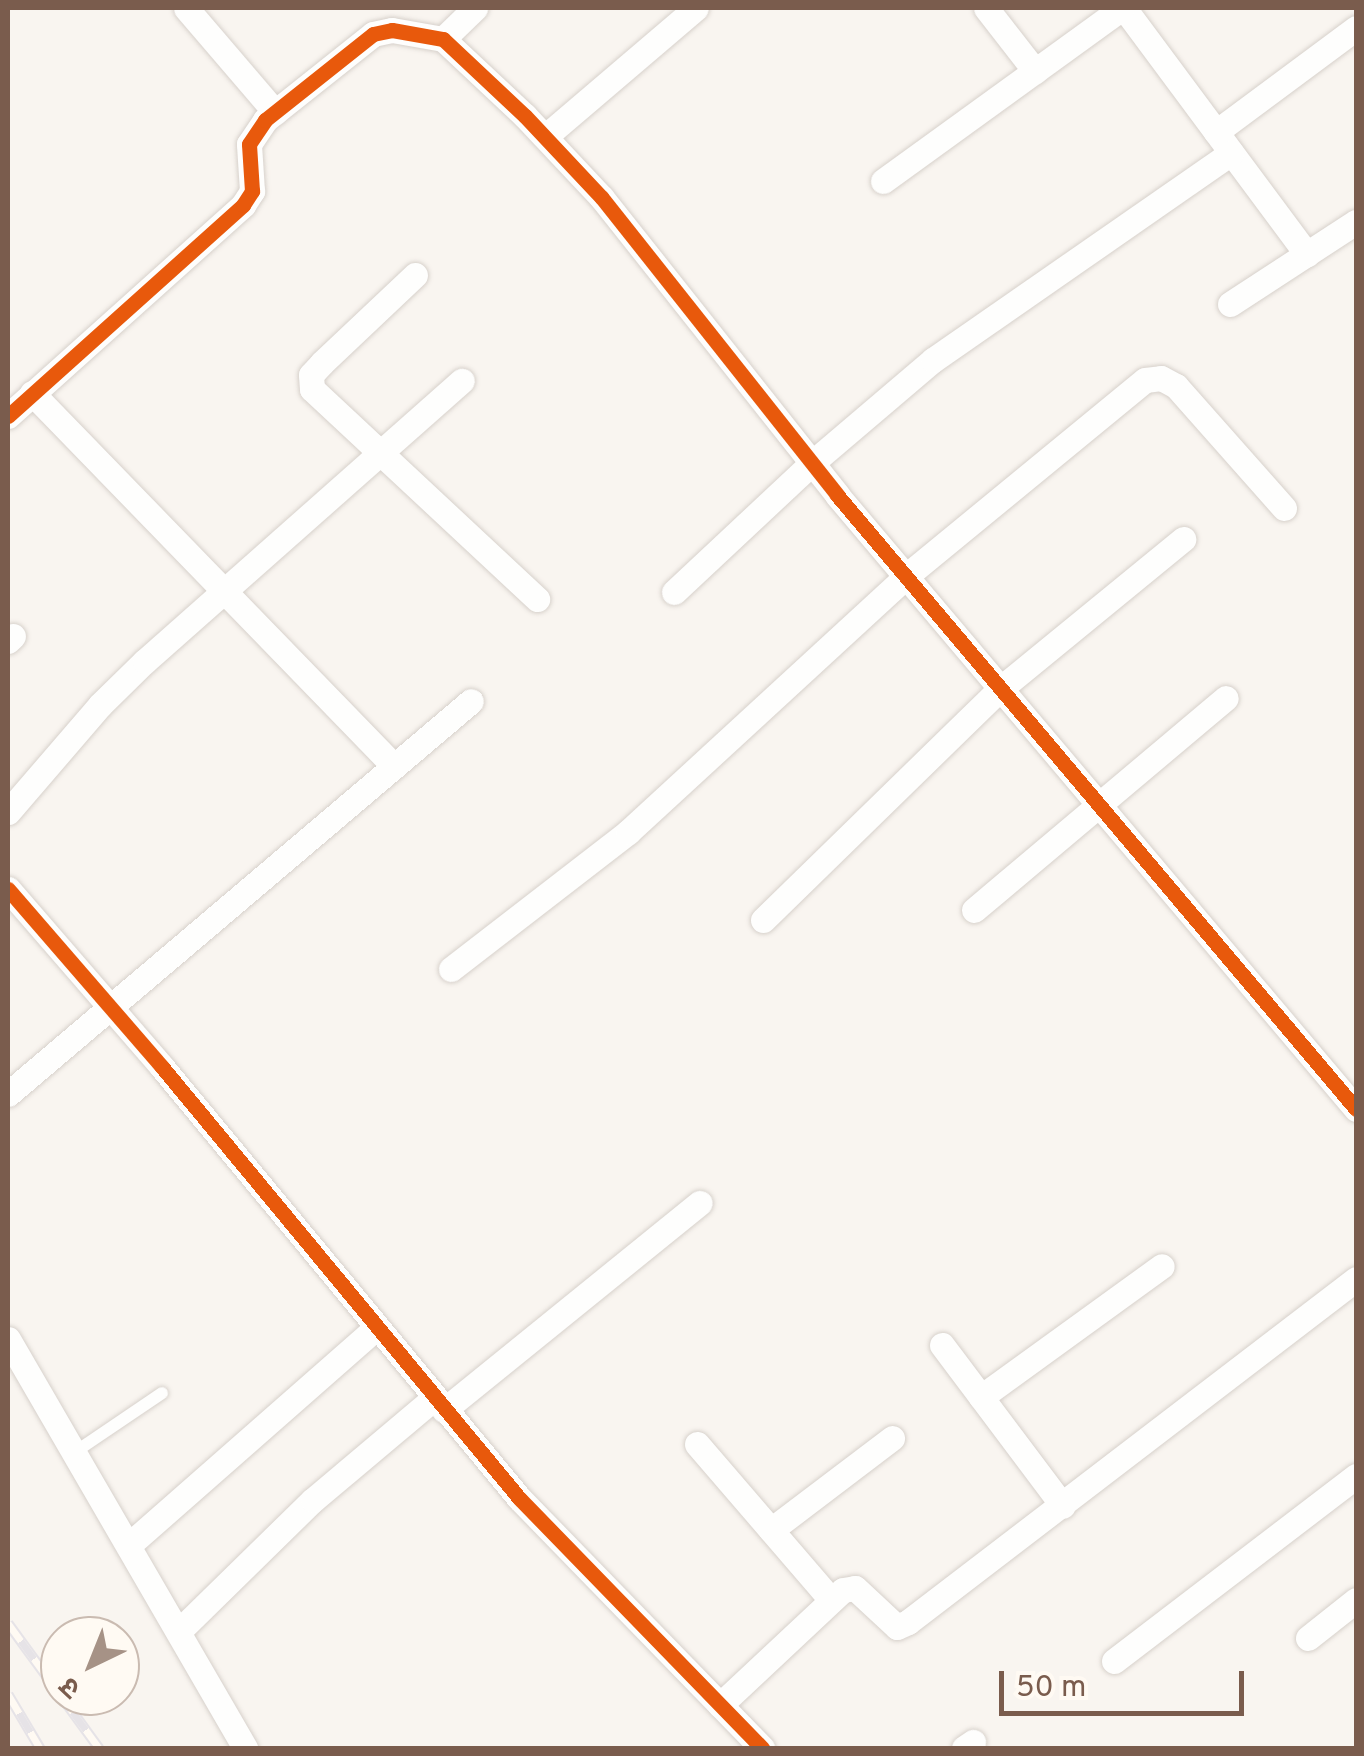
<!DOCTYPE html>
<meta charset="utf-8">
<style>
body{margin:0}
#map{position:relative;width:1364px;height:1756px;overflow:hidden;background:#f9f5f0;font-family:Overpass,"Noto Sans Devanagari",sans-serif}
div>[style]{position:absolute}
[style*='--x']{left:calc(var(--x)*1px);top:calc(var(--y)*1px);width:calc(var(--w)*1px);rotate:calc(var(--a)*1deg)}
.roads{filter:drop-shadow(0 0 2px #d7d1cb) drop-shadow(0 0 2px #d7d1cb)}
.service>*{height:12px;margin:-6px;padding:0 6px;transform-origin:6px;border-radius:6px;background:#fefefd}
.minor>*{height:25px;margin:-12.5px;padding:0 12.5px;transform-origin:12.5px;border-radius:12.5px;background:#fefefd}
.rail>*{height:11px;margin-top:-5.5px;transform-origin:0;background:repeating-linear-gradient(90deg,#fffaf3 0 22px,#e6e3e7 0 44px);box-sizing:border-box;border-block:2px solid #e6e3e7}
.cycleway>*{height:15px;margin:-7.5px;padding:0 7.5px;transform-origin:7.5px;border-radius:7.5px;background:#e8590c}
span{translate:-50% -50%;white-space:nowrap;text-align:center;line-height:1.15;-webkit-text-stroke:8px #fffaf3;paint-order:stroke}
.frame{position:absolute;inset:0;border:10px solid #7a5c4d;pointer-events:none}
.north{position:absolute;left:40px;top:1616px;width:100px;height:100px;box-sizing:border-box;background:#fffaf3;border:2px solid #cabbb1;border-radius:50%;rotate:223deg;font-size:28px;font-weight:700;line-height:40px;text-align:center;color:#7a5c4d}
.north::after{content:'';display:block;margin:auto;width:35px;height:45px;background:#a69286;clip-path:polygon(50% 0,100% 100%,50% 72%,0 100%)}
.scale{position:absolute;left:999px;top:1671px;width:245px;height:45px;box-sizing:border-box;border:5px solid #7a5c4d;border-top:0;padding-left:12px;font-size:30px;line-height:35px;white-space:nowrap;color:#7a5c4d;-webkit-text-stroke:8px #fffaf3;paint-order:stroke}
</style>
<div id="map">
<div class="roads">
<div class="service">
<i style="--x:75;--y:1452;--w:105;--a:-34.1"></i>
</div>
<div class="minor">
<i style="--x:186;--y:8;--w:137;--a:49.4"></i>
<i style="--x:986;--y:8;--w:80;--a:52.1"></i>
<i style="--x:1124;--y:8;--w:307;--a:53.4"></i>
<i style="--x:443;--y:39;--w:45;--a:-44.1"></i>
<i style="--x:1216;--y:132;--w:174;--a:-36.6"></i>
<i style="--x:546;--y:136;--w:197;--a:-40.5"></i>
<i style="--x:883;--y:181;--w:295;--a:-35.9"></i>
<i style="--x:415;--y:275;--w:128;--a:136.6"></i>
<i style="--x:322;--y:363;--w:16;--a:133"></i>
<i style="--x:311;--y:375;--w:14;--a:86"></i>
<i style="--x:312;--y:389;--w:308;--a:43"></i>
<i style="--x:1230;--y:304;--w:150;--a:-33.1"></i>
<i style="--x:32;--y:393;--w:520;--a:45.86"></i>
<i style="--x:8;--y:416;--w:316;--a:-41.9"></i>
<i style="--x:243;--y:205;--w:17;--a:-57"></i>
<i style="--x:252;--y:191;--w:47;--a:-93.7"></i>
<i style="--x:249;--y:144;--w:29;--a:-56"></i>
<i style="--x:265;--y:120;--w:138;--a:-38.5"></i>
<i style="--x:373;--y:34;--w:19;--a:-12"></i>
<i style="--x:392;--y:30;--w:52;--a:10"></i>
<i style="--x:443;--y:39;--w:112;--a:43.2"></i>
<i style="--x:525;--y:116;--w:112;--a:46.8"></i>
<i style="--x:602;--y:198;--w:379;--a:51.6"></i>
<i style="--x:837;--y:495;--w:804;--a:49.79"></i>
<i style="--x:674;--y:592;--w:189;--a:-43.1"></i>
<i style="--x:812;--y:463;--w:159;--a:-40.4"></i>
<i style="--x:933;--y:360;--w:363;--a:-34.8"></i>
<i style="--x:8;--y:641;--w:7;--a:-45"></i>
<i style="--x:8;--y:812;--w:141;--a:-49.3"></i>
<i style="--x:100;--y:705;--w:63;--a:-44.4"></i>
<i style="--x:145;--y:661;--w:423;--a:-41.5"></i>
<i style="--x:8;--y:889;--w:235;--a:49.1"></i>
<i style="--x:162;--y:1067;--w:560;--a:50.36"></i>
<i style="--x:519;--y:1498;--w:349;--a:45.8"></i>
<i style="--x:974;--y:910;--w:329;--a:-40.1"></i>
<i style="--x:763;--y:920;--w:331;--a:-44.3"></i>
<i style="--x:1000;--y:689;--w:237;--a:-39.3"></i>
<i style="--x:451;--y:969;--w:224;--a:-37.7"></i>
<i style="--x:628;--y:832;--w:377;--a:-42.6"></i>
<i style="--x:905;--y:577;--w:310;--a:-39.4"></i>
<i style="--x:1145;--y:380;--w:16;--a:-7"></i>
<i style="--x:1161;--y:378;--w:17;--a:28"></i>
<i style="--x:1176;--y:386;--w:163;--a:48.5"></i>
<i style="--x:8;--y:1094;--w:607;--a:-40.32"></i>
<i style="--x:8;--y:1339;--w:473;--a:59.9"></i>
<i style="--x:942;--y:1345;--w:201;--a:53.1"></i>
<i style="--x:981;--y:1397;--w:223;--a:-35.9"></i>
<i style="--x:444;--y:1410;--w:329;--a:-39"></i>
<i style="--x:697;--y:1444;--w:206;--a:49.3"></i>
<i style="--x:771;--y:1530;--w:152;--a:-37.2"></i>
<i style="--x:130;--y:1544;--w:327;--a:-41.3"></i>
<i style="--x:179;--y:1631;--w:187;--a:-44.4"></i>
<i style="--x:313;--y:1500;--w:158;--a:-40.1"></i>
<i style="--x:1308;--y:1638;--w:61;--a:-38.4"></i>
<i style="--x:1114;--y:1661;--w:305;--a:-37.4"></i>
<i style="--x:720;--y:1705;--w:168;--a:-43.1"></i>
<i style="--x:843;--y:1590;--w:12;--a:-9"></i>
<i style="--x:855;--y:1588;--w:57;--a:42.9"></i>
<i style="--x:897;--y:1627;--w:12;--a:-24"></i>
<i style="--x:908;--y:1622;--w:564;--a:-37.44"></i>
<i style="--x:964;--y:1748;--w:11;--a:-34"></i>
</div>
</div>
<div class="rail">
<i style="--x:8;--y:1623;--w:155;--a:53.9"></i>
<i style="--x:8;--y:1694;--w:63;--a:59.3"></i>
</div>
<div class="cycleway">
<i style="--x:8;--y:416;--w:316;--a:-41.9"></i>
<i style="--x:243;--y:205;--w:17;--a:-57"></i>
<i style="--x:252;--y:191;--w:47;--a:-93.7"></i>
<i style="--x:249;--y:144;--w:29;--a:-56"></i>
<i style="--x:265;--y:120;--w:138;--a:-38.5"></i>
<i style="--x:373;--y:34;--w:19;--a:-12"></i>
<i style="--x:392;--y:30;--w:52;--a:10"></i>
<i style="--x:443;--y:39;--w:112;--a:43.2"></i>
<i style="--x:525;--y:116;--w:112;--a:46.8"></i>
<i style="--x:602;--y:198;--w:379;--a:51.6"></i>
<i style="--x:837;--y:495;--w:804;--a:49.79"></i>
<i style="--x:8;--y:889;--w:235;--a:49.1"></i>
<i style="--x:162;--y:1067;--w:560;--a:50.36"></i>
<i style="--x:519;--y:1498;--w:349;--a:45.8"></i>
</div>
<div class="frame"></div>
<div class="north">उ</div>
<div class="scale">50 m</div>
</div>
